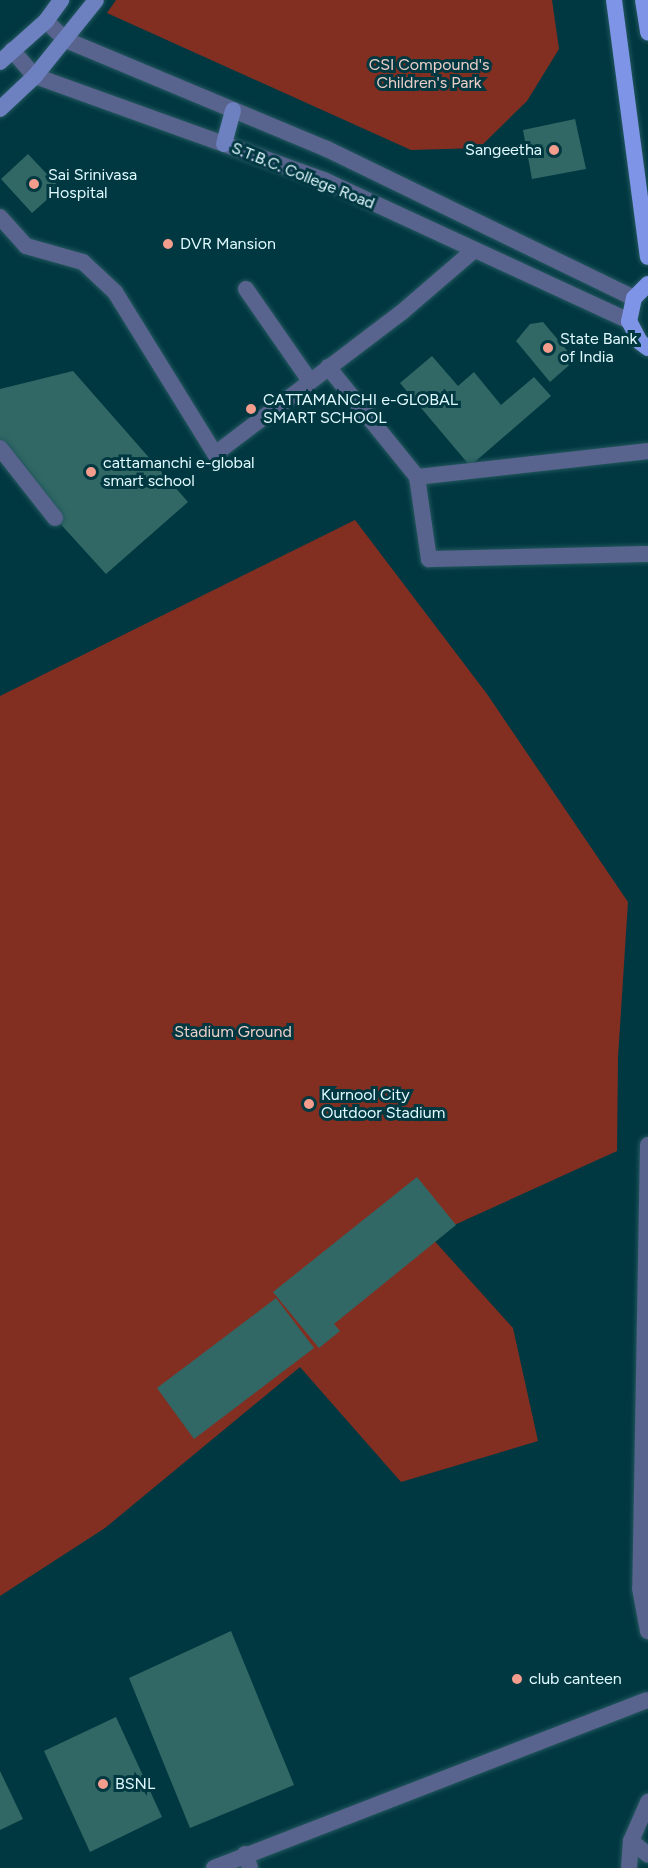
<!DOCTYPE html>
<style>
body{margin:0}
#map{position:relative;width:648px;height:1868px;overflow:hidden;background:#003841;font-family:Figtree,sans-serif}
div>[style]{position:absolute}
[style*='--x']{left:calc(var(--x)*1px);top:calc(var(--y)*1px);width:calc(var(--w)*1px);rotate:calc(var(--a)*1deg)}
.green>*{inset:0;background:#822f22}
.building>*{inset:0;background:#316865}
.roads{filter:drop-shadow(0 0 2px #24575f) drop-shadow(0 0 2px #24575f)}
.minor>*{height:16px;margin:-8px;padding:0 8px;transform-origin:8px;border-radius:8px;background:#58648d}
.tertiary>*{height:16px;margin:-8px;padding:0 8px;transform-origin:8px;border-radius:8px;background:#58648d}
.secondary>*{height:16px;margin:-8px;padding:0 8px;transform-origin:8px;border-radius:8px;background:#6d80c0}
.primary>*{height:16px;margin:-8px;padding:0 8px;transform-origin:8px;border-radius:8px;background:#7e95e7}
.dots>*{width:16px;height:16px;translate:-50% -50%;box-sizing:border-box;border:3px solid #003841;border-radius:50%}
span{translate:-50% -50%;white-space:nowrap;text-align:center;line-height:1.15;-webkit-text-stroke:6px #003841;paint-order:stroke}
.park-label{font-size:16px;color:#eccec8}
.poi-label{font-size:16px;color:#e0faff}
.right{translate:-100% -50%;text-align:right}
.left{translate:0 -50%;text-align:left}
.street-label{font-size:16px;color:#e0faff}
</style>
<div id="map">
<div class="green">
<i style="clip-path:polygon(116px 0,552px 0,559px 49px,527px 101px,479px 148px,411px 150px,107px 13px)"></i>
<i style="clip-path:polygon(355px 520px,487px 694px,628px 902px,618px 1057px,617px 1151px,430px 1236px,513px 1328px,538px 1441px,401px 1482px,300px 1367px,105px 1528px,0 1596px,0 696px)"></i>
</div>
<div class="building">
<i style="clip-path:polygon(575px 119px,586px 169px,532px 179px,523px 130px)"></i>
<i style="clip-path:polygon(28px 154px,60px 188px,32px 213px,1px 179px)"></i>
<i style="clip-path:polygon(543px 322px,575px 360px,550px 382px,516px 341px,530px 324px)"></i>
<i style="clip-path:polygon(432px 356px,458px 386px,474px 372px,501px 405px,534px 377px,551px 396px,470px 466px,400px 383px)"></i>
<i style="clip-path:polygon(73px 371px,188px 502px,106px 574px,55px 518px,0 441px,0 389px)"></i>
<i style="clip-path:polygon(417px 1177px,456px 1225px,334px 1324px,340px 1331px,319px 1348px,273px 1292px)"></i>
<i style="clip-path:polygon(276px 1298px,314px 1348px,194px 1439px,157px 1388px)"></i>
<i style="clip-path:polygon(231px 1631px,294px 1785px,190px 1828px,129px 1678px)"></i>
<i style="clip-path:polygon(116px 1717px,162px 1817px,90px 1852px,44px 1751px)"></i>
<i style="clip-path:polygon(0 1771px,23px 1819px,0 1830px)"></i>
</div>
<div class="roads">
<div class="minor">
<i style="--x:0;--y:217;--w:39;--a:48"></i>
<i style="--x:26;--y:246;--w:59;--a:15.7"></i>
<i style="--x:83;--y:262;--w:44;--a:43.2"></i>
<i style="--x:115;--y:292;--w:190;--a:58.3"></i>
<i style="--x:215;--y:454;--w:235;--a:-37.2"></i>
<i style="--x:402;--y:312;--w:95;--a:-40.7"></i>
<i style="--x:246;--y:289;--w:112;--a:55.2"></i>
<i style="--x:328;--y:367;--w:141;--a:51"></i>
<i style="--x:417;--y:477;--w:232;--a:-6.4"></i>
<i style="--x:0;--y:448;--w:89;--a:51.8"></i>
<i style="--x:417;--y:477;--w:83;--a:81.7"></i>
<i style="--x:429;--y:559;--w:219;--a:-1.3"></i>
<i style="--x:631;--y:1841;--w:22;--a:39"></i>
<i style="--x:245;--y:1854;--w:15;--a:70"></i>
<i style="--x:629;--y:1868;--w:27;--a:-86"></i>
<i style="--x:631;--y:1841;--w:43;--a:-66.4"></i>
</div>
<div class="tertiary">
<i style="--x:46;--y:21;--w:28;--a:44"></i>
<i style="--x:66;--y:40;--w:283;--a:22.7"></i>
<i style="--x:327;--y:149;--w:341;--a:25.9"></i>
<i style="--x:12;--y:50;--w:35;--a:49"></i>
<i style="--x:35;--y:76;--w:307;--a:19.8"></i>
<i style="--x:324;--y:180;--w:336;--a:24.8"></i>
<i style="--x:648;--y:1145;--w:443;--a:91"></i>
<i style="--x:640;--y:1588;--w:44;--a:79.5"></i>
<i style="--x:214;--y:1868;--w:464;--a:-21.2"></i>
</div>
<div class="secondary">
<i style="--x:0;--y:62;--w:62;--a:-41.7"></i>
<i style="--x:46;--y:21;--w:26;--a:-54"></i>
<i style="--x:0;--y:109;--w:48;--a:-43.3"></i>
<i style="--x:35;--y:76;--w:97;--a:-51.2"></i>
<i style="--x:224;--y:144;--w:35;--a:-75"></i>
</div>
<div class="primary">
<i style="--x:614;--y:0;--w:259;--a:82.5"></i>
<i style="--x:643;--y:0;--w:33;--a:81"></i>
<i style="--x:648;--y:284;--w:20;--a:135"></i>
<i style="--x:634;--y:298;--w:24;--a:102"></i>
<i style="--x:629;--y:321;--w:24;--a:62"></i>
<i style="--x:640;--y:342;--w:10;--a:37"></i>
</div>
</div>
<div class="dots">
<i style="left:554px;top:150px;background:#f49d8d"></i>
<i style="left:34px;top:184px;background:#f49d8d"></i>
<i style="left:168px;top:244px;background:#f49d8d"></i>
<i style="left:548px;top:348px;background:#f49d8d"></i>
<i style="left:251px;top:409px;background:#f49d8d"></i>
<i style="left:91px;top:472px;background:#f49d8d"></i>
<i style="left:309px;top:1104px;background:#f49d8d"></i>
<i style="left:517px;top:1679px;background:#f49d8d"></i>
<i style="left:103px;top:1784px;background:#f49d8d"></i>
</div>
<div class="park-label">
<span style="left:429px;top:74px">CSI Compound's<br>Children's Park</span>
<span style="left:233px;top:1032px">Stadium Ground</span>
</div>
<div class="poi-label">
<span class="right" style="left:542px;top:150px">Sangeetha</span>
<span class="left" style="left:48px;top:184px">Sai Srinivasa<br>Hospital</span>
<span class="left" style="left:180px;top:244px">DVR Mansion</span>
<span class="left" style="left:560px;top:348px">State Bank<br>of India</span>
<span class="left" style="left:263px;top:409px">CATTAMANCHI e-GLOBAL<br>SMART SCHOOL</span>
<span class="left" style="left:103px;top:472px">cattamanchi e-global<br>smart school</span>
<span class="left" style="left:321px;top:1104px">Kurnool City<br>Outdoor Stadium</span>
<span class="left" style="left:529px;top:1679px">club canteen</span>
<span class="left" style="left:115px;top:1784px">BSNL</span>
</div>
<div class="street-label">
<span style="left:303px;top:176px;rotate:22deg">S.T.B.C. College Road</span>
</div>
</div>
